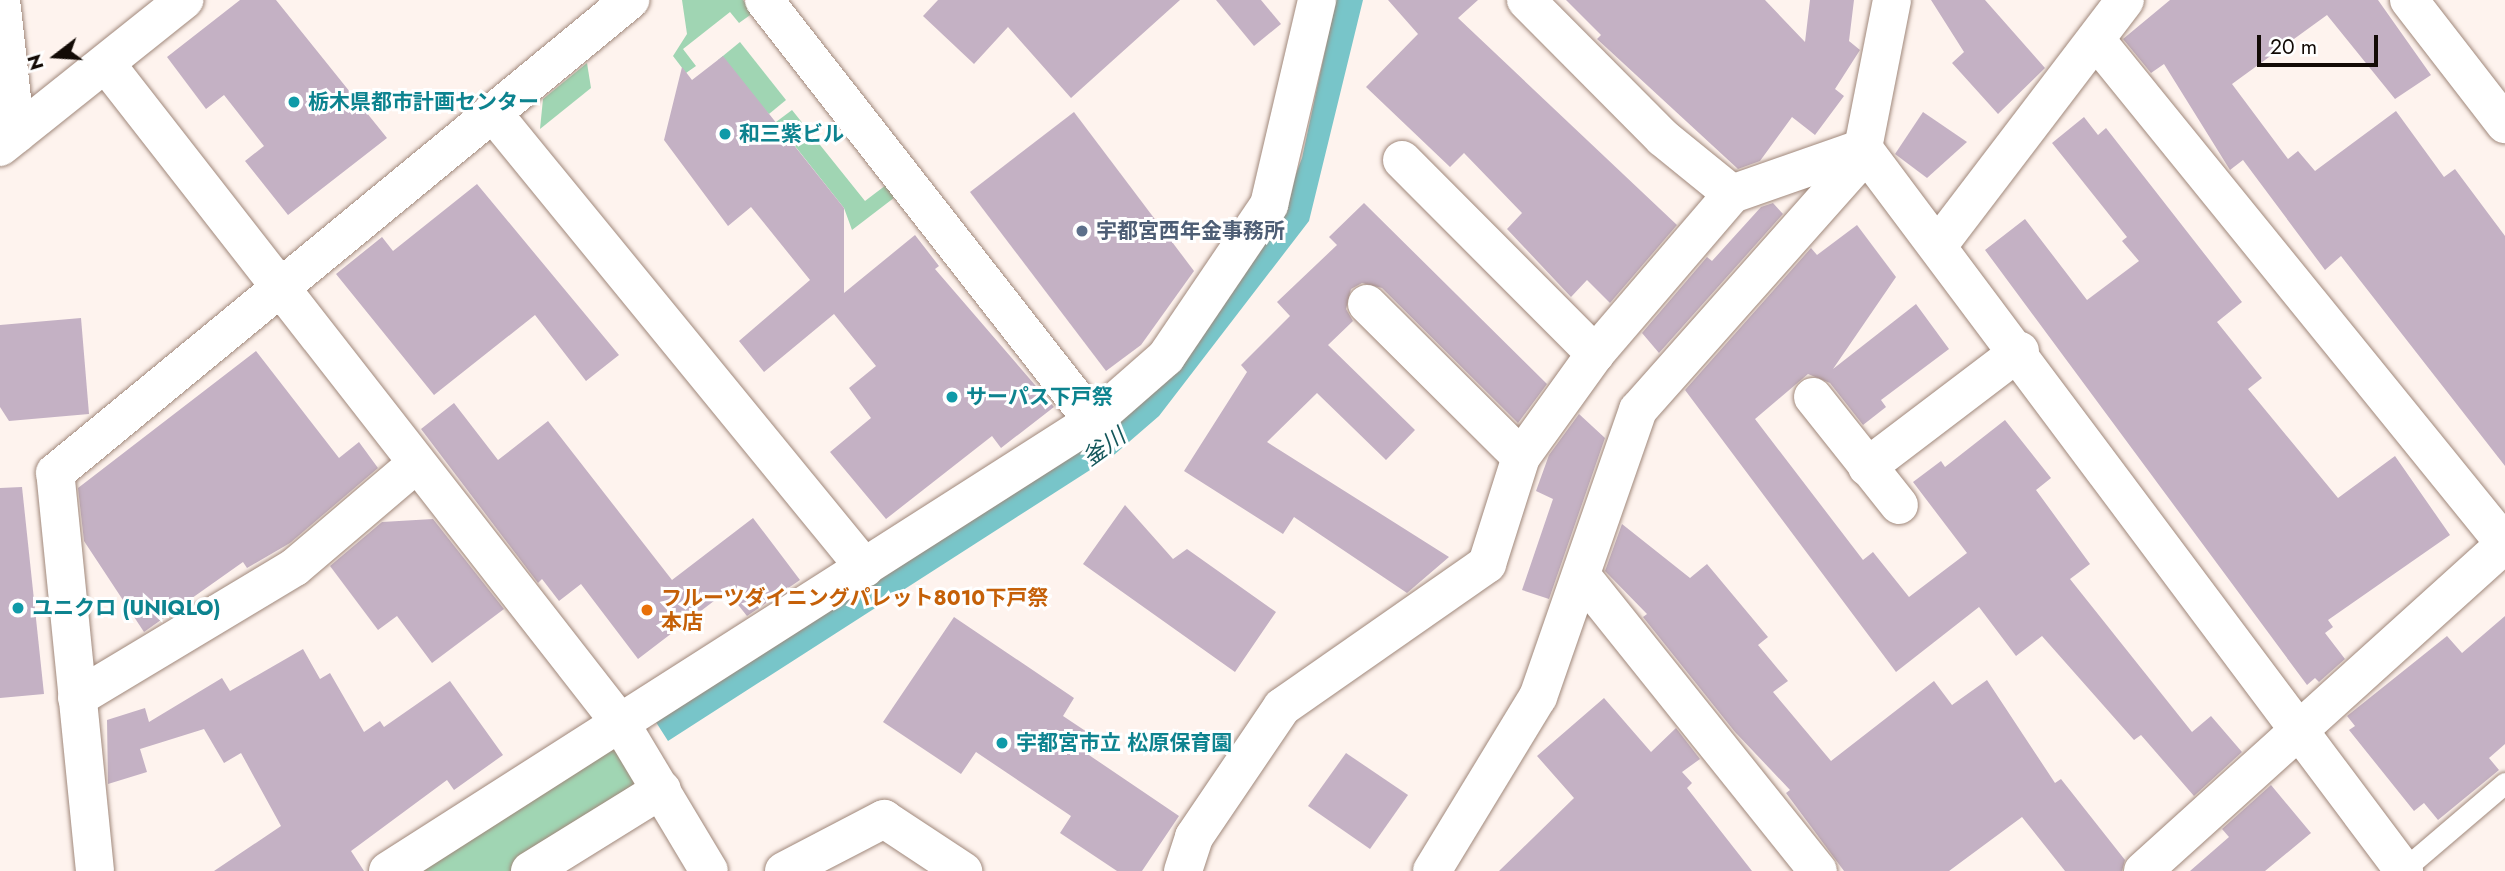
<!DOCTYPE html>
<meta charset="utf-8">
<style>
body{margin:0}
#map{position:relative;width:2505px;height:871px;overflow:hidden;background:#fef3ee;font-family:Jost,"Noto Sans JP",sans-serif}
div>[style]{position:absolute}
[style*='--x']{left:calc(var(--x)*1px);top:calc(var(--y)*1px);width:calc(var(--w)*1px);rotate:calc(var(--a)*1deg)}
.green>*{inset:0;background:#a0d5b3}
.water>*{inset:0;background:#78c5c9}
.building>*{inset:0;background:#c4b1c4}
.roads{filter:drop-shadow(0 0 2px #a0887b) drop-shadow(0 0 2px #a0887b)}
.lane>*{height:21px;margin:-10.5px;padding:0 10.5px;transform-origin:10.5px;border-radius:10.5px;background:#fff}
.street>*{height:38px;margin:-19px;padding:0 19px;transform-origin:19px;border-radius:19px;background:#fff}
.dots>*{width:19px;height:19px;translate:-50% -50%;box-sizing:border-box;border:4px solid #fff;border-radius:50%}
span{translate:-50% -50%;white-space:nowrap;text-align:center;line-height:1.15;-webkit-text-stroke:6px #fff;paint-order:stroke}
.culture-label{font-size:21px;color:#0d838f;font-weight:700}
.left{translate:0 -50%;text-align:left}
.service-label{font-size:21px;color:#4e5e75;font-weight:700}
.food-label{font-size:21px;color:#c56008;font-weight:700}
.water-label{font-size:23px;color:#13565a;font-style:italic}
.north{position:absolute;left:21px;top:21px;width:70px;height:70px;-webkit-text-stroke:5px #fff;paint-order:stroke;rotate:253deg;font-size:19px;font-weight:700;line-height:28px;text-align:center;color:#130b06}
.north::after{content:'';display:block;margin:auto;width:24px;height:32px;background:#130b06;clip-path:polygon(50% 0,100% 100%,50% 72%,0 100%)}
.scale{position:absolute;left:2257px;top:35px;width:121px;height:32px;box-sizing:border-box;border:4px solid #130b06;border-top:0;padding-left:9px;font-size:21px;line-height:24px;white-space:nowrap;color:#130b06;-webkit-text-stroke:5px #fff;paint-order:stroke}
</style>
<div id="map">
<div class="green">
<i style="clip-path:polygon(682px 0,743px 0,753px 13px,739px 23px,730px 12px,683px 49px,696px 66px,686px 73px,673px 56px,687px 34px)"></i>
<i style="clip-path:polygon(740px 42px,786px 100px,769px 114px,718px 60px)"></i>
<i style="clip-path:polygon(587px 63px,591px 88px,540px 129px,543px 99px)"></i>
<i style="clip-path:polygon(792px 110px,865px 201px,890px 182px,899px 194px,852px 230px,844px 208px,776px 122px)"></i>
<i style="clip-path:polygon(614px 739px,644px 787px,511px 871px,410px 871px)"></i>
</div>
<div class="water">
<i style="clip-path:polygon(1336px 0,1363px 0,1309px 221px,1159px 416px,1115px 454px,668px 741px,654px 719px,1098px 438px,1282px 211px,1302px 158px)"></i>
</div>
<div class="building">
<i style="clip-path:polygon(240px 0,276px 0,387px 138px,288px 215px,245px 161px,264px 146px,224px 95px,206px 109px,167px 57px)"></i>
<i style="clip-path:polygon(938px 0,1180px 0,1071px 98px,1008px 27px,974px 64px,923px 16px)"></i>
<i style="clip-path:polygon(1216px 0,1261px 0,1281px 24px,1254px 46px)"></i>
<i style="clip-path:polygon(1388px 0,1478px 0,1458px 18px,1677px 225px,1610px 303px,1587px 280px,1571px 297px,1507px 229px,1522px 213px,1464px 153px,1450px 167px,1366px 87px,1418px 34px)"></i>
<i style="clip-path:polygon(1566px 0,1765px 0,1805px 42px,1810px 0,1854px 0,1849px 41px,1860px 50px,1835px 89px,1844px 96px,1815px 135px,1792px 117px,1760px 161px,1738px 169px,1597px 39px,1601px 35px)"></i>
<i style="clip-path:polygon(1931px 0,1985px 0,2045px 68px,1998px 114px,1952px 63px,1964px 52px)"></i>
<i style="clip-path:polygon(2170px 0,2378px 0,2431px 75px,2395px 99px,2327px 15px,2232px 84px,2288px 159px,2298px 151px,2315px 171px,2396px 111px,2444px 177px,2455px 169px,2505px 236px,2505px 466px,2341px 256px,2325px 270px,2243px 160px,2230px 170px,2164px 64px,2151px 73px,2123px 39px)"></i>
<i style="clip-path:polygon(723px 56px,844px 208px,844px 293px,915px 235px,939px 266px,935px 269px,1054px 407px,1001px 448px,992px 436px,886px 519px,830px 452px,871px 418px,849px 388px,876px 366px,834px 314px,764px 372px,739px 341px,810px 280px,751px 207px,728px 226px,664px 140px,682px 67px,692px 80px)"></i>
<i style="clip-path:polygon(1074px 112px,1194px 271px,1141px 345px,1106px 371px,970px 192px)"></i>
<i style="clip-path:polygon(1923px 112px,1967px 142px,1927px 178px,1895px 154px)"></i>
<i style="clip-path:polygon(2084px 117px,2098px 135px,2106px 128px,2242px 302px,2217px 322px,2262px 378px,2248px 389px,2338px 498px,2395px 456px,2450px 535px,2328px 620px,2333px 627px,2325px 633px,2345px 659px,2319px 682px,2315px 678px,2307px 685px,1985px 250px,2025px 219px,2087px 300px,2139px 261px,2122px 241px,2127px 237px,2052px 143px)"></i>
<i style="clip-path:polygon(477px 184px,619px 355px,586px 381px,535px 315px,434px 395px,336px 274px,382px 237px,393px 251px)"></i>
<i style="clip-path:polygon(1364px 203px,1547px 384px,1518px 423px,1382px 288px,1362px 283px,1351px 289px,1346px 309px,1353px 321px,1328px 345px,1415px 430px,1386px 460px,1317px 393px,1267px 442px,1449px 557px,1407px 593px,1294px 517px,1283px 534px,1184px 471px,1247px 372px,1241px 365px,1290px 316px,1277px 302px,1337px 245px,1329px 237px)"></i>
<i style="clip-path:polygon(1773px 203px,1783px 214px,1659px 353px,1642px 333px,1707px 257px,1712px 261px,1761px 207px)"></i>
<i style="clip-path:polygon(1857px 225px,1896px 277px,1833px 369px,1916px 304px,1949px 349px,1881px 400px,1886px 407px,1863px 425px,1830px 383px,1808px 374px,1755px 419px,1863px 560px,1873px 552px,1909px 597px,1967px 553px,1913px 482px,1941px 461px,1945px 467px,2005px 420px,2051px 478px,2036px 490px,2090px 564px,2070px 579px,2192px 732px,2211px 716px,2242px 752px,2194px 796px,2141px 735px,2134px 740px,2042px 636px,2016px 656px,1979px 607px,1896px 672px,1685px 390px,1811px 248px,1817px 255px)"></i>
<i style="clip-path:polygon(81px 318px,89px 414px,9px 421px,0 407px,0 325px)"></i>
<i style="clip-path:polygon(256px 351px,339px 458px,359px 442px,378px 468px,290px 543px,247px 568px,243px 562px,144px 632px,84px 541px,78px 488px)"></i>
<i style="clip-path:polygon(454px 403px,498px 460px,548px 421px,672px 580px,753px 518px,800px 580px,747px 616px,727px 591px,638px 659px,581px 584px,559px 601px,542px 579px,538px 583px,421px 429px)"></i>
<i style="clip-path:polygon(1579px 414px,1605px 438px,1549px 599px,1522px 590px,1553px 499px,1536px 491px,1549px 455px)"></i>
<i style="clip-path:polygon(22px 487px,44px 694px,0 698px,0 488px)"></i>
<i style="clip-path:polygon(1125px 505px,1173px 559px,1187px 549px,1276px 612px,1235px 672px,1083px 564px)"></i>
<i style="clip-path:polygon(433px 519px,504px 609px,432px 663px,397px 616px,378px 630px,330px 566px,382px 522px)"></i>
<i style="clip-path:polygon(1622px 524px,1690px 578px,1707px 564px,1768px 637px,1758px 645px,1788px 681px,1773px 692px,1831px 761px,1934px 681px,1952px 705px,1987px 680px,2055px 783px,2061px 779px,2125px 860px,2122px 871px,2065px 871px,2022px 817px,1949px 871px,1844px 871px,1786px 793px,1790px 790px,1735px 732px,1643px 617px,1647px 614px,1605px 571px)"></i>
<i style="clip-path:polygon(2505px 616px,2505px 744px,2489px 758px,2499px 770px,2438px 820px,2424px 803px,2414px 811px,2349px 730px,2355px 726px,2347px 716px,2447px 636px,2462px 653px)"></i>
<i style="clip-path:polygon(954px 617px,1074px 698px,1063px 716px,1093px 736px,1083px 751px,1179px 816px,1142px 871px,1117px 871px,1060px 833px,1071px 816px,976px 752px,961px 774px,883px 722px)"></i>
<i style="clip-path:polygon(303px 649px,320px 679px,330px 673px,364px 732px,380px 721px,384px 727px,450px 681px,503px 755px,454px 790px,447px 780px,351px 851px,364px 871px,214px 871px,281px 826px,241px 753px,224px 763px,204px 729px,140px 749px,147px 772px,108px 784px,107px 720px,145px 708px,149px 722px,222px 678px,230px 691px)"></i>
<i style="clip-path:polygon(1604px 698px,1651px 752px,1676px 728px,1700px 759px,1682px 772px,1692px 783px,1687px 788px,1752px 871px,1499px 871px,1574px 798px,1537px 756px)"></i>
<i style="clip-path:polygon(1346px 753px,1408px 795px,1370px 849px,1308px 806px)"></i>
<i style="clip-path:polygon(2271px 785px,2311px 833px,2265px 871px,2190px 871px,2229px 837px,2222px 829px)"></i>
</div>
<div class="roads">
<div class="lane">
<i style="--x:2403;--y:870;--w:134;--a:-40.5"></i>
</div>
<div class="street">
<i style="--x:1;--y:0;--w:135;--a:83.6"></i>
<i style="--x:764;--y:0;--w:534;--a:51.99"></i>
<i style="--x:1526;--y:0;--w:194;--a:45.2"></i>
<i style="--x:1663;--y:138;--w:89;--a:39.1"></i>
<i style="--x:2409;--y:0;--w:157;--a:52.3"></i>
<i style="--x:2096;--y:40;--w:649;--a:50.94"></i>
<i style="--x:106;--y:64;--w:837;--a:52.03"></i>
<i style="--x:621;--y:724;--w:171;--a:59.1"></i>
<i style="--x:492;--y:112;--w:589;--a:50.72"></i>
<i style="--x:0;--y:147;--w:236;--a:-38.6"></i>
<i style="--x:1402;--y:160;--w:274;--a:45.1"></i>
<i style="--x:1940;--y:243;--w:305;--a:-52.7"></i>
<i style="--x:1367;--y:304;--w:217;--a:44.8"></i>
<i style="--x:1813;--y:397;--w:138;--a:51.5"></i>
<i style="--x:1867;--y:467;--w:192;--a:-37.2"></i>
<i style="--x:1584;--y:579;--w:374;--a:51.3"></i>
<i style="--x:77;--y:698;--w:254;--a:-31"></i>
<i style="--x:295;--y:567;--w:157;--a:-40.4"></i>
<i style="--x:95;--y:871;--w:400;--a:-95.7"></i>
<i style="--x:55;--y:473;--w:745;--a:-39.44"></i>
<i style="--x:388;--y:871;--w:836;--a:-32.55"></i>
<i style="--x:1093;--y:421;--w:97;--a:-41.2"></i>
<i style="--x:1166;--y:357;--w:184;--a:-55.9"></i>
<i style="--x:1269;--y:205;--w:211;--a:-76.8"></i>
<i style="--x:530;--y:871;--w:155;--a:-31.8"></i>
<i style="--x:784;--y:871;--w:113;--a:-27.5"></i>
<i style="--x:884;--y:819;--w:95;--a:33.4"></i>
<i style="--x:1183;--y:871;--w:36;--a:-72"></i>
<i style="--x:1194;--y:837;--w:157;--a:-55.9"></i>
<i style="--x:1282;--y:707;--w:250;--a:-34.9"></i>
<i style="--x:1487;--y:564;--w:112;--a:-72.4"></i>
<i style="--x:1521;--y:457;--w:127;--a:-54.3"></i>
<i style="--x:1595;--y:354;--w:211;--a:-49.4"></i>
<i style="--x:1732;--y:194;--w:139;--a:-19.3"></i>
<i style="--x:1863;--y:148;--w:903;--a:53.19"></i>
<i style="--x:1432;--y:871;--w:204;--a:-58.7"></i>
<i style="--x:1538;--y:697;--w:304;--a:-70.8"></i>
<i style="--x:1638;--y:410;--w:324;--a:-48.4"></i>
<i style="--x:1853;--y:168;--w:22;--a:-63"></i>
<i style="--x:1863;--y:148;--w:151;--a:-78.9"></i>
<i style="--x:2143;--y:871;--w:488;--a:-42.1"></i>
</div>
</div>
<div class="dots">
<i style="left:294px;top:102px;background:#0f9aa8"></i>
<i style="left:725px;top:134px;background:#0f9aa8"></i>
<i style="left:1082px;top:231px;background:#5c6f8a"></i>
<i style="left:952px;top:397px;background:#0f9aa8"></i>
<i style="left:18px;top:608px;background:#0f9aa8"></i>
<i style="left:647px;top:610px;background:#e8710a"></i>
<i style="left:1002px;top:743px;background:#0f9aa8"></i>
</div>
<div class="culture-label">
<span class="left" style="left:308px;top:102px">栃木県都市計画センター</span>
<span class="left" style="left:739px;top:134px">和三紫ビル</span>
<span class="left" style="left:966px;top:397px">サーパス下戸祭</span>
<span class="left" style="left:32px;top:608px">ユニクロ (UNIQLO)</span>
<span class="left" style="left:1016px;top:743px">宇都宮市立 松原保育園</span>
</div>
<div class="service-label">
<span class="left" style="left:1096px;top:231px">宇都宮西年金事務所</span>
</div>
<div class="food-label">
<span class="left" style="left:661px;top:610px">フルーツダイニングパレット8010下戸祭<br>本店</span>
</div>
<div class="water-label">
<span style="left:1104px;top:447px;rotate:-36deg">釜川</span>
</div>
<div class="north">N</div>
<div class="scale">20 m</div>
</div>
